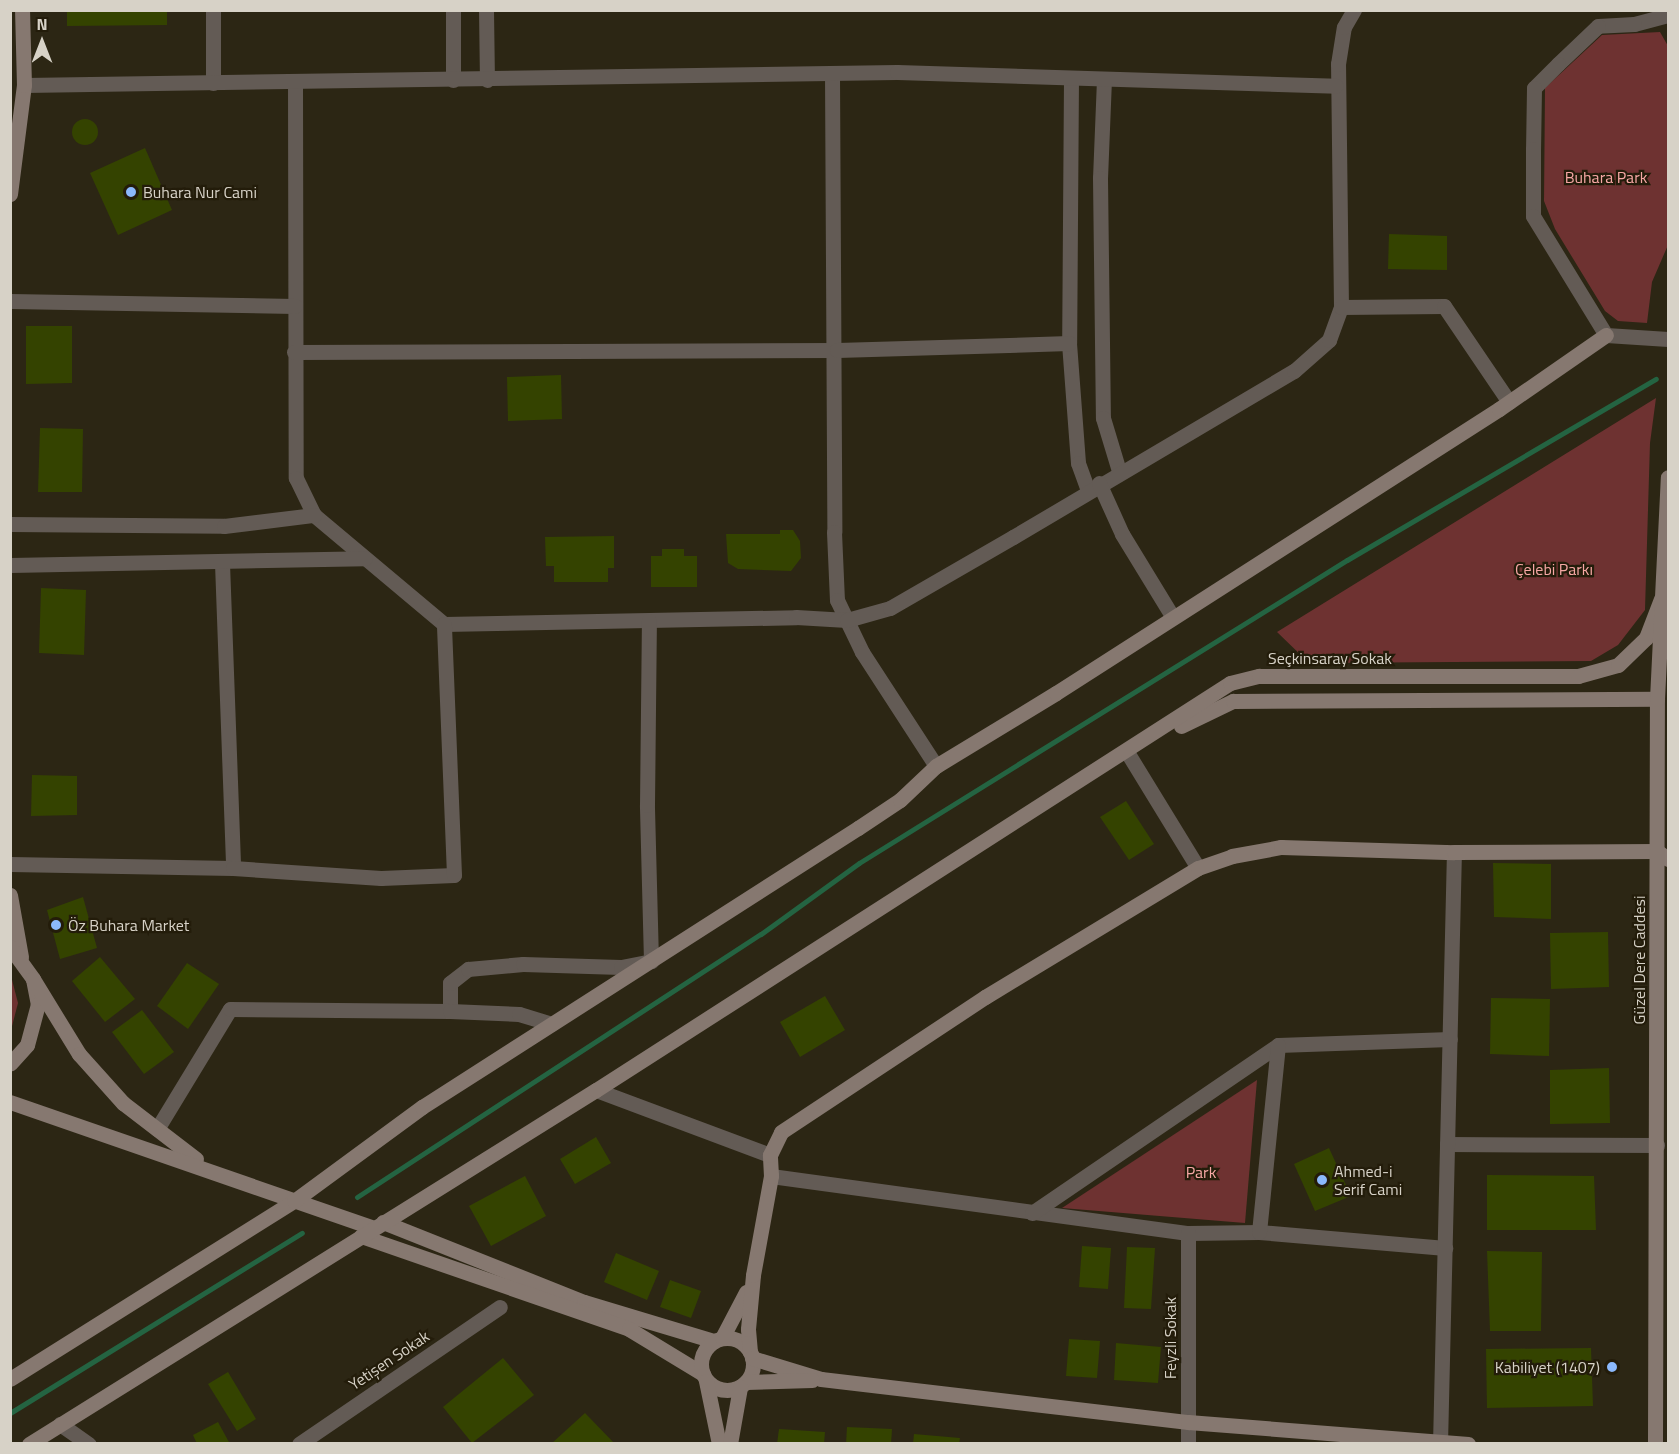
<!DOCTYPE html>
<meta charset="utf-8">
<style>
body{margin:0}
#map{position:relative;width:1679px;height:1454px;overflow:hidden;background:#2c2614;font-family:"Titillium Web",sans-serif}
div>[style]{position:absolute}
[style*='--x']{left:calc(var(--x)*1px);top:calc(var(--y)*1px);width:calc(var(--w)*1px);rotate:calc(var(--a)*1deg)}
.green>*{inset:0;background:#6e3231}
.stream>*{height:5px;margin:-2.5px;padding:0 2.5px;transform-origin:2.5px;border-radius:2.5px;background:#246442}
.building>*{inset:0;background:#344300}
.round{border-radius:50%}
.street>*{height:15px;margin:-7.5px;padding:0 7.5px;transform-origin:7.5px;border-radius:7.5px;background:#635b55}
.secondary>*{height:15px;margin:-7.5px;padding:0 7.5px;transform-origin:7.5px;border-radius:7.5px;background:#867870}
.secondary>.ring{margin:-7.5px;padding:0;box-sizing:content-box;background:none;border:15px solid #867870;border-radius:50%}
.dots>*{width:16px;height:16px;translate:-50% -50%;box-sizing:border-box;border:3px solid #231c0a;border-radius:50%}
span{translate:-50% -50%;white-space:nowrap;text-align:center;line-height:1.15;-webkit-text-stroke:4.5px #231c0a;paint-order:stroke}
.park-label{font-size:16px;color:#f7a8a5}
.poi-label{font-size:16px;color:#d7d2c7}
.left{translate:0 -50%;text-align:left}
.right{translate:-100% -50%;text-align:right}
.street-label{font-size:16px;color:#d7d2c7}
.frame{position:absolute;inset:0;border:12px solid #d7d2c7;pointer-events:none}
.north{position:absolute;left:12px;top:12px;width:60px;height:60px;-webkit-text-stroke:4px #231c0a;paint-order:stroke;rotate:0deg;font-size:16px;font-weight:700;line-height:24px;text-align:center;color:#d7d2c7}
.north::after{content:'';display:block;margin:auto;width:21px;height:27px;background:#d7d2c7;clip-path:polygon(50% 0,100% 100%,50% 72%,0 100%)}
</style>
<div id="map">
<div class="green">
<i style="clip-path:polygon(1660px 32px,1668px 46px,1668px 245px,1652px 282px,1647px 323px,1618px 321px,1605px 311px,1555px 229px,1544px 201px,1545px 88px,1602px 35px)"></i>
<i style="clip-path:polygon(1656px 398px,1650px 443px,1645px 610px,1618px 645px,1591px 661px,1309px 663px,1277px 632px)"></i>
<i style="clip-path:polygon(11px 976px,18px 1003px,11px 1030px,10px 976px)"></i>
<i style="clip-path:polygon(1257px 1080px,1245px 1223px,1062px 1208px)"></i>
</div>
<div class="stream">
<i style="--x:357;--y:1197;--w:482;--a:-33.1"></i>
<i style="--x:761;--y:934;--w:121;--a:-35.9"></i>
<i style="--x:859;--y:863;--w:574;--a:-31.84"></i>
<i style="--x:1347;--y:560;--w:358;--a:-30.4"></i>
<i style="--x:10;--y:1413;--w:343;--a:-31.7"></i>
</div>
<div class="building">
<i style="clip-path:polygon(67px 10px,167px 10px,167px 25px,67px 26px)"></i>
<i class="round" style="left:72px;top:119px;width:26px;height:26px"></i>
<i style="clip-path:polygon(145px 148px,172px 210px,118px 235px,90px 173px)"></i>
<i style="clip-path:polygon(1389px 234px,1447px 236px,1447px 270px,1388px 269px)"></i>
<i style="clip-path:polygon(26px 326px,72px 326px,72px 383px,26px 384px)"></i>
<i style="clip-path:polygon(561px 375px,562px 419px,508px 421px,507px 377px)"></i>
<i style="clip-path:polygon(40px 428px,83px 429px,82px 492px,38px 492px)"></i>
<i style="clip-path:polygon(780px 530px,793px 530px,800px 541px,801px 558px,791px 571px,738px 569px,728px 563px,726px 534px,780px 534px)"></i>
<i style="clip-path:polygon(614px 536px,614px 568px,608px 568px,608px 582px,554px 582px,554px 566px,546px 566px,545px 537px)"></i>
<i style="clip-path:polygon(662px 549px,684px 549px,684px 556px,697px 556px,697px 587px,651px 587px,651px 556px,662px 556px)"></i>
<i style="clip-path:polygon(41px 588px,86px 590px,84px 655px,39px 653px)"></i>
<i style="clip-path:polygon(32px 775px,77px 776px,77px 815px,31px 816px)"></i>
<i style="clip-path:polygon(1126px 801px,1154px 844px,1129px 860px,1100px 817px)"></i>
<i style="clip-path:polygon(1493px 863px,1551px 864px,1551px 919px,1494px 917px)"></i>
<i style="clip-path:polygon(83px 897px,97px 948px,60px 959px,47px 910px)"></i>
<i style="clip-path:polygon(1608px 932px,1609px 987px,1551px 989px,1550px 933px)"></i>
<i style="clip-path:polygon(100px 957px,135px 999px,105px 1022px,72px 981px)"></i>
<i style="clip-path:polygon(187px 963px,219px 984px,188px 1029px,157px 1006px)"></i>
<i style="clip-path:polygon(825px 996px,845px 1030px,800px 1057px,780px 1022px)"></i>
<i style="clip-path:polygon(1491px 998px,1550px 999px,1549px 1056px,1490px 1054px)"></i>
<i style="clip-path:polygon(142px 1010px,174px 1052px,144px 1074px,112px 1032px)"></i>
<i style="clip-path:polygon(1609px 1068px,1610px 1123px,1550px 1124px,1550px 1070px)"></i>
<i style="clip-path:polygon(596px 1137px,611px 1163px,575px 1184px,560px 1159px)"></i>
<i style="clip-path:polygon(1329px 1148px,1351px 1196px,1315px 1211px,1294px 1164px)"></i>
<i style="clip-path:polygon(1487px 1175px,1594px 1176px,1596px 1230px,1487px 1230px)"></i>
<i style="clip-path:polygon(525px 1176px,546px 1216px,491px 1246px,469px 1206px)"></i>
<i style="clip-path:polygon(1082px 1246px,1111px 1248px,1108px 1289px,1079px 1287px)"></i>
<i style="clip-path:polygon(1127px 1247px,1155px 1248px,1151px 1309px,1124px 1308px)"></i>
<i style="clip-path:polygon(1487px 1251px,1542px 1252px,1541px 1331px,1490px 1331px)"></i>
<i style="clip-path:polygon(616px 1253px,659px 1271px,647px 1300px,604px 1282px)"></i>
<i style="clip-path:polygon(670px 1280px,701px 1291px,691px 1318px,660px 1307px)"></i>
<i style="clip-path:polygon(1069px 1339px,1100px 1341px,1097px 1378px,1066px 1376px)"></i>
<i style="clip-path:polygon(1116px 1343px,1161px 1347px,1158px 1383px,1114px 1380px)"></i>
<i style="clip-path:polygon(1591px 1348px,1593px 1406px,1487px 1408px,1486px 1349px)"></i>
<i style="clip-path:polygon(503px 1358px,534px 1395px,472px 1443px,443px 1407px)"></i>
<i style="clip-path:polygon(228px 1372px,256px 1419px,237px 1431px,208px 1384px)"></i>
<i style="clip-path:polygon(585px 1413px,615px 1444px,551px 1444px)"></i>
<i style="clip-path:polygon(218px 1422px,230px 1444px,197px 1444px,193px 1435px)"></i>
<i style="clip-path:polygon(847px 1427px,892px 1429px,891px 1444px,846px 1444px)"></i>
<i style="clip-path:polygon(779px 1429px,825px 1432px,824px 1444px,777px 1444px)"></i>
<i style="clip-path:polygon(914px 1434px,960px 1438px,959px 1444px,913px 1444px)"></i>
</div>
<div class="street">
<i style="--x:213;--y:10;--w:73;--a:90"></i>
<i style="--x:453;--y:10;--w:70;--a:90"></i>
<i style="--x:486;--y:10;--w:70;--a:89.2"></i>
<i style="--x:1668;--y:15;--w:35;--a:165"></i>
<i style="--x:1634;--y:24;--w:36;--a:177"></i>
<i style="--x:1598;--y:26;--w:55;--a:136.5"></i>
<i style="--x:1558;--y:64;--w:34;--a:135"></i>
<i style="--x:1534;--y:88;--w:61;--a:90.9"></i>
<i style="--x:1533;--y:149;--w:67;--a:90"></i>
<i style="--x:1533;--y:216;--w:140;--a:58.5"></i>
<i style="--x:1606;--y:335;--w:62;--a:3.7"></i>
<i style="--x:832;--y:74;--w:458;--a:89.7"></i>
<i style="--x:834;--y:532;--w:68;--a:87.5"></i>
<i style="--x:837;--y:600;--w:58;--a:64.3"></i>
<i style="--x:862;--y:652;--w:136;--a:57"></i>
<i style="--x:1071;--y:78;--w:265;--a:90.4"></i>
<i style="--x:1069;--y:343;--w:120;--a:85.7"></i>
<i style="--x:1078;--y:463;--w:29;--a:70"></i>
<i style="--x:1104;--y:79;--w:99;--a:92.3"></i>
<i style="--x:1100;--y:178;--w:240;--a:89.3"></i>
<i style="--x:1103;--y:418;--w:55;--a:73.2"></i>
<i style="--x:295;--y:82;--w:396;--a:89.9"></i>
<i style="--x:296;--y:478;--w:41;--a:64.1"></i>
<i style="--x:314;--y:515;--w:170;--a:40"></i>
<i style="--x:444;--y:624;--w:352;--a:-1.1"></i>
<i style="--x:796;--y:617;--w:51;--a:3.4"></i>
<i style="--x:847;--y:620;--w:45;--a:-15.6"></i>
<i style="--x:890;--y:608;--w:142;--a:-30"></i>
<i style="--x:1013;--y:537;--w:326;--a:-30.6"></i>
<i style="--x:1294;--y:371;--w:47;--a:-41.5"></i>
<i style="--x:1329;--y:340;--w:35;--a:-70"></i>
<i style="--x:1341;--y:307;--w:243;--a:-90.7"></i>
<i style="--x:1338;--y:64;--w:37;--a:-81"></i>
<i style="--x:1344;--y:27;--w:20;--a:-60"></i>
<i style="--x:24;--y:85;--w:873;--a:-0.85"></i>
<i style="--x:897;--y:72;--w:439;--a:1.8"></i>
<i style="--x:10;--y:301;--w:285;--a:1"></i>
<i style="--x:1341;--y:307;--w:103;--a:-0.6"></i>
<i style="--x:1444;--y:306;--w:116;--a:55.9"></i>
<i style="--x:294;--y:352;--w:543;--a:-0.21"></i>
<i style="--x:837;--y:350;--w:232;--a:-1.7"></i>
<i style="--x:1099;--y:483;--w:56;--a:65.7"></i>
<i style="--x:1122;--y:534;--w:96;--a:58.6"></i>
<i style="--x:10;--y:524;--w:214;--a:0.5"></i>
<i style="--x:224;--y:526;--w:91;--a:-7"></i>
<i style="--x:222;--y:563;--w:305;--a:87.9"></i>
<i style="--x:10;--y:565;--w:355;--a:-1.1"></i>
<i style="--x:1127;--y:752;--w:136;--a:58.5"></i>
<i style="--x:10;--y:864;--w:223;--a:1"></i>
<i style="--x:233;--y:868;--w:148;--a:3.9"></i>
<i style="--x:381;--y:878;--w:73;--a:-2.4"></i>
<i style="--x:454;--y:875;--w:251;--a:-92.3"></i>
<i style="--x:450;--y:1011;--w:28;--a:-90"></i>
<i style="--x:450;--y:983;--w:23;--a:-38"></i>
<i style="--x:468;--y:969;--w:55;--a:-5.2"></i>
<i style="--x:523;--y:964;--w:98;--a:1.8"></i>
<i style="--x:621;--y:967;--w:31;--a:-11"></i>
<i style="--x:651;--y:961;--w:156;--a:-91.5"></i>
<i style="--x:647;--y:805;--w:184;--a:-89.4"></i>
<i style="--x:596;--y:1090;--w:186;--a:20.5"></i>
<i style="--x:157;--y:1129;--w:140;--a:-58.7"></i>
<i style="--x:230;--y:1009;--w:220;--a:0.5"></i>
<i style="--x:450;--y:1011;--w:69;--a:2.5"></i>
<i style="--x:519;--y:1014;--w:34;--a:17"></i>
<i style="--x:1447;--y:1144;--w:210;--a:0.3"></i>
<i style="--x:771;--y:1176;--w:421;--a:7.8"></i>
<i style="--x:1188;--y:1233;--w:71;--a:-0.8"></i>
<i style="--x:1259;--y:1232;--w:187;--a:4.9"></i>
<i style="--x:1032;--y:1213;--w:298;--a:-34.3"></i>
<i style="--x:1278;--y:1045;--w:172;--a:-2"></i>
<i style="--x:1259;--y:1232;--w:188;--a:-84.2"></i>
<i style="--x:60;--y:1424;--w:35;--a:35"></i>
<i style="--x:299;--y:1444;--w:243;--a:-34.3"></i>
<i style="--x:1188;--y:1444;--w:211;--a:-90"></i>
<i style="--x:1440;--y:1444;--w:592;--a:-88.65"></i>
</div>
<div class="secondary">
<i style="--x:10;--y:194;--w:110;--a:-82.7"></i>
<i style="--x:24;--y:85;--w:75;--a:-91.5"></i>
<i style="--x:1181;--y:726;--w:58;--a:-25.7"></i>
<i style="--x:1233;--y:701;--w:424;--a:-0.3"></i>
<i style="--x:10;--y:895;--w:63;--a:79.9"></i>
<i style="--x:10;--y:947;--w:39;--a:54"></i>
<i style="--x:33;--y:979;--w:25;--a:79"></i>
<i style="--x:38;--y:1004;--w:42;--a:105"></i>
<i style="--x:27;--y:1045;--w:25;--a:132"></i>
<i style="--x:33;--y:979;--w:88;--a:58.5"></i>
<i style="--x:79;--y:1054;--w:66;--a:48.1"></i>
<i style="--x:123;--y:1103;--w:92;--a:37.5"></i>
<i style="--x:10;--y:1102;--w:384;--a:19.1"></i>
<i style="--x:383;--y:1222;--w:216;--a:21.7"></i>
<i style="--x:584;--y:1302;--w:136;--a:16.7"></i>
<i style="--x:361;--y:1236;--w:284;--a:19.1"></i>
<i style="--x:629;--y:1329;--w:87;--a:31.3"></i>
<i class="ring" style="left:701px;top:1338px;width:37px;height:37px"></i>
<i style="--x:722;--y:1338;--w:52;--a:-62.4"></i>
<i style="--x:750;--y:1352;--w:23;--a:-95"></i>
<i style="--x:748;--y:1329;--w:54;--a:-84.7"></i>
<i style="--x:753;--y:1275;--w:101;--a:-79.7"></i>
<i style="--x:771;--y:1176;--w:21;--a:-93"></i>
<i style="--x:770;--y:1155;--w:25;--a:-64"></i>
<i style="--x:781;--y:1132;--w:245;--a:-33.5"></i>
<i style="--x:985;--y:997;--w:249;--a:-31.2"></i>
<i style="--x:1198;--y:868;--w:36;--a:-19"></i>
<i style="--x:1232;--y:856;--w:50;--a:-10.4"></i>
<i style="--x:1281;--y:847;--w:173;--a:1.7"></i>
<i style="--x:1454;--y:852;--w:203;--a:-0.3"></i>
<i style="--x:1657;--y:851;--w:14;--a:36"></i>
<i style="--x:752;--y:1358;--w:72;--a:16.9"></i>
<i style="--x:821;--y:1379;--w:370;--a:6.7"></i>
<i style="--x:1188;--y:1422;--w:281;--a:4.5"></i>
<i style="--x:10;--y:1379;--w:335;--a:-32.1"></i>
<i style="--x:294;--y:1201;--w:159;--a:-36.3"></i>
<i style="--x:422;--y:1107;--w:518;--a:-32.62"></i>
<i style="--x:858;--y:828;--w:50;--a:-33.7"></i>
<i style="--x:900;--y:800;--w:50;--a:-43.4"></i>
<i style="--x:936;--y:766;--w:140;--a:-31.3"></i>
<i style="--x:1056;--y:693;--w:526;--a:-32.66"></i>
<i style="--x:1499;--y:409;--w:130;--a:-34.7"></i>
<i style="--x:706;--y:1381;--w:64;--a:78.3"></i>
<i style="--x:746;--y:1382;--w:66;--a:-1.7"></i>
<i style="--x:29;--y:1444;--w:668;--a:-31.98"></i>
<i style="--x:596;--y:1090;--w:753;--a:-32.7"></i>
<i style="--x:1230;--y:683;--w:30;--a:-14"></i>
<i style="--x:1259;--y:676;--w:319;--a:0"></i>
<i style="--x:1578;--y:676;--w:41;--a:-15.4"></i>
<i style="--x:1618;--y:665;--w:39;--a:-44"></i>
<i style="--x:1646;--y:638;--w:42;--a:-69"></i>
<i style="--x:730;--y:1444;--w:58;--a:-80"></i>
<i style="--x:1655;--y:1444;--w:745;--a:-89.85"></i>
<i style="--x:1657;--y:699;--w:222;--a:-87.2"></i>
</div>
<div class="dots">
<i style="left:131px;top:192px;background:#8bb9fc"></i>
<i style="left:56px;top:925px;background:#8bb9fc"></i>
<i style="left:1322px;top:1180px;background:#8bb9fc"></i>
<i style="left:1612px;top:1367px;background:#8bb9fc"></i>
</div>
<div class="park-label">
<span style="left:1606px;top:177px">Buhara Park</span>
<span style="left:1554px;top:569px">Çelebi Parkı</span>
<span style="left:1201px;top:1172px">Park</span>
</div>
<div class="poi-label">
<span class="left" style="left:143px;top:192px">Buhara Nur Cami</span>
<span class="left" style="left:68px;top:925px">Öz Buhara Market</span>
<span class="left" style="left:1334px;top:1180px">Ahmed-i<br>Serif Cami</span>
<span class="right" style="left:1600px;top:1367px">Kabiliyet (1407)</span>
</div>
<div class="street-label">
<span style="left:1330px;top:658px">Seçkinsaray Sokak</span>
<span style="left:1639px;top:960px;rotate:-90deg">Güzel Dere Caddesi</span>
<span style="left:1170px;top:1338px;rotate:-90deg">Feyzli Sokak</span>
<span style="left:389px;top:1360px;rotate:-34deg">Yetişen Sokak</span>
</div>
<div class="frame"></div>
<div class="north">N</div>
</div>
